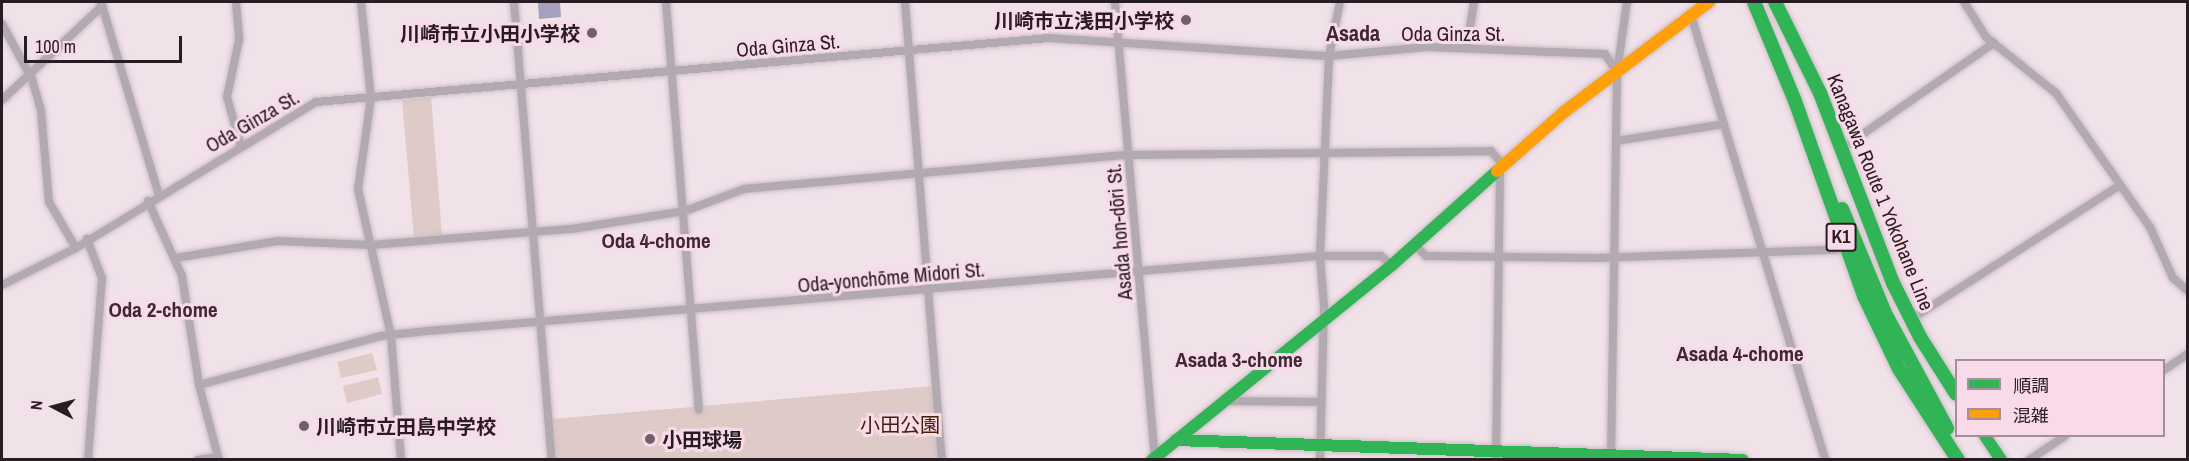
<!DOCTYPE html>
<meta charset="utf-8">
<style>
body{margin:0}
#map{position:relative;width:2189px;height:461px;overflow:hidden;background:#f1e1e9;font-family:"Archivo Narrow","Noto Sans JP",sans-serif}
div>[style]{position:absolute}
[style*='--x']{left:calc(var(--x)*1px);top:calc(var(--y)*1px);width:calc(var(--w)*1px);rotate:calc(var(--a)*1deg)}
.green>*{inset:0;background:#decac6}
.water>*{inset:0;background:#a5a1bc}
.roads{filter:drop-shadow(0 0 2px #cbbfc5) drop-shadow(0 0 2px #cbbfc5)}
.street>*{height:8px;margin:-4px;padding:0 4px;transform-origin:4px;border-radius:4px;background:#b2aab0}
.fast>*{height:12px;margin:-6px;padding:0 6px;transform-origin:6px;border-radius:6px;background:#30b455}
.slow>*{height:12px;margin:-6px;padding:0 6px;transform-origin:6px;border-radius:6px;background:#ff9f0a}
.bridges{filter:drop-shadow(0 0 2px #cbbfc5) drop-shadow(0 0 2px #cbbfc5)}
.fast-bridge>*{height:14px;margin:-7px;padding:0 7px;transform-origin:7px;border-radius:7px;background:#30b455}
.dots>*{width:16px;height:16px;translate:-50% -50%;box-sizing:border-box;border:3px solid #f8dae8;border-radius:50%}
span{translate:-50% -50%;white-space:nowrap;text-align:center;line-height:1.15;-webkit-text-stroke:6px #f8dae8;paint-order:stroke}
.shield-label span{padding:2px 4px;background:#f8dae8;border:2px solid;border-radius:4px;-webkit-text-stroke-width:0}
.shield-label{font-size:18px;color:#281d22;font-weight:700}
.poi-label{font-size:20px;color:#281d22;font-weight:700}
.right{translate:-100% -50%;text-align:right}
.left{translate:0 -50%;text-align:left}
.street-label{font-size:20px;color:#281d22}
.park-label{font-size:20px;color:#442106}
.neighbourhood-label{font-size:21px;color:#3e2833;font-weight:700}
.quarter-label{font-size:22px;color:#3e2833;font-weight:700}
.frame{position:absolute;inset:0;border:3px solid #281d22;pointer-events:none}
.legend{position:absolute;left:1955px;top:359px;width:210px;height:78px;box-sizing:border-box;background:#f8dae8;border:2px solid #a58e99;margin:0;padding:8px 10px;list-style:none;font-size:18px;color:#281d22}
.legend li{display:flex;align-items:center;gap:12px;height:30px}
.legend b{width:30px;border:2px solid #a58e99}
.north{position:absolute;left:24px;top:377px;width:60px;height:60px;-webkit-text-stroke:4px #f8dae8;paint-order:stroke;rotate:276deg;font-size:16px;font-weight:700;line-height:24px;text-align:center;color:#281d22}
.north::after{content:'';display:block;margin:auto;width:21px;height:27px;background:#281d22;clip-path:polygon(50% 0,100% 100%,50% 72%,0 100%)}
.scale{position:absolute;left:24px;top:36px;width:158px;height:27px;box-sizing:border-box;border:3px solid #281d22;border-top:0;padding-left:8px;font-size:18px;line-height:21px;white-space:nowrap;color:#281d22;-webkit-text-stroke:4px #f8dae8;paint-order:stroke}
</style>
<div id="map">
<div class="green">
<i style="clip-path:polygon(431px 97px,442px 235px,414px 237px,402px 100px)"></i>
<i style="clip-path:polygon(372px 353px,377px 370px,341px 378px,337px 362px)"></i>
<i style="clip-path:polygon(378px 377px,382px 394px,347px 403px,343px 386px)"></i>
<i style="clip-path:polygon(933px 386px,938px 459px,556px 459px,552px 419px)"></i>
</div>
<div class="water">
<i style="clip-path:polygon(538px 2px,560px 2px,561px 17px,539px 19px)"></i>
</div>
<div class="roads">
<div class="street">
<i style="--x:101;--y:2;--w:202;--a:73.3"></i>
<i style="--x:236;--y:2;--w:38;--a:85"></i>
<i style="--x:239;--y:40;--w:58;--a:101.9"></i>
<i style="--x:227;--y:97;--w:51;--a:74.1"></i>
<i style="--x:361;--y:2;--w:97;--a:84.1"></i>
<i style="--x:371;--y:98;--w:92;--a:98.1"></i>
<i style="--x:358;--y:189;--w:150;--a:77.3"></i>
<i style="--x:391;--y:335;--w:125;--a:85.4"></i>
<i style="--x:514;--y:2;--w:460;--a:85.3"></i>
<i style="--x:666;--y:2;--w:409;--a:85.4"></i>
<i style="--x:905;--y:2;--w:459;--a:85.4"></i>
<i style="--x:1115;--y:2;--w:459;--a:85"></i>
<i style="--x:1964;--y:2;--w:41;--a:57.8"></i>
<i style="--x:1986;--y:37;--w:90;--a:38.7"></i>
<i style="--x:2056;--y:93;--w:164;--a:55"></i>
<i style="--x:2150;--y:227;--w:56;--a:65.7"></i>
<i style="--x:2173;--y:278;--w:20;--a:41"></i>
<i style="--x:1691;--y:15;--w:465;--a:73.2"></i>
<i style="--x:2;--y:24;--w:63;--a:61.4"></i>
<i style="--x:32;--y:79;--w:33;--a:74"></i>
<i style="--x:41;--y:111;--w:91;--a:85"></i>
<i style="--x:49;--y:202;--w:53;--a:59.6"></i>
<i style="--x:1467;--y:47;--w:46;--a:-81.2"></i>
<i style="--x:2;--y:100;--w:137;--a:-43.2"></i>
<i style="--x:1616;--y:141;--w:109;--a:-8.9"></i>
<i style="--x:1847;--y:145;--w:179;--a:-34.8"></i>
<i style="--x:148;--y:201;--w:82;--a:65.6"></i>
<i style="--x:182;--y:276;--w:110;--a:81.1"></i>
<i style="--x:199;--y:385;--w:78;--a:75.1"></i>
<i style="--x:87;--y:239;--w:42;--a:69"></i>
<i style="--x:102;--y:278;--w:183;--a:94.4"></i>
<i style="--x:1415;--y:245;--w:16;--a:45"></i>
<i style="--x:1426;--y:256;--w:170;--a:0.7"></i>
<i style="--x:1596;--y:258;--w:252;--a:-2"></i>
<i style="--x:176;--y:258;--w:103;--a:-9.5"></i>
<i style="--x:278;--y:241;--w:93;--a:2.5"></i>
<i style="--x:371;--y:245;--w:202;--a:-4.6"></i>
<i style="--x:572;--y:229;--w:114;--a:-9.1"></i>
<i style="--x:685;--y:211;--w:63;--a:-20.4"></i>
<i style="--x:744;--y:189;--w:386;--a:-5.1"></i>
<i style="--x:1128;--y:155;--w:363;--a:-0.6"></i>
<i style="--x:1491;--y:151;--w:18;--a:49"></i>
<i style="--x:2;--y:285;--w:83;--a:-26.6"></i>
<i style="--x:76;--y:248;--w:281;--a:-31.3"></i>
<i style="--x:316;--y:102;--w:736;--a:-4.99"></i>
<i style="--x:1049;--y:38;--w:281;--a:3.7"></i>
<i style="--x:1329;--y:56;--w:99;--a:-5.2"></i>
<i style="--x:1428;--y:47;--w:177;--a:2.3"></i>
<i style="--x:1605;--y:54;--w:22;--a:56"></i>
<i style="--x:1913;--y:318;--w:246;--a:-32.7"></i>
<i style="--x:2164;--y:370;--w:29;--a:-34"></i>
<i style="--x:199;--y:385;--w:188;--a:-15.1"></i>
<i style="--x:380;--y:336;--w:47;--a:-6.1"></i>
<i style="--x:427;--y:331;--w:896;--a:-4.8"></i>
<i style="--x:1320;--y:256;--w:61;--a:0"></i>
<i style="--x:1381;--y:256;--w:14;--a:39"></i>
<i style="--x:1226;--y:401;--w:95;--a:0.6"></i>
<i style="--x:1611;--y:459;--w:387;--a:-89.1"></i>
<i style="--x:1617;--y:72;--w:71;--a:-81.9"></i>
<i style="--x:198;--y:460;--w:20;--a:-9"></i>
<i style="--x:1320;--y:460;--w:154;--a:-88.5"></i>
<i style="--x:1324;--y:306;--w:50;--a:-94.6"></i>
<i style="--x:1320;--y:256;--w:200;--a:-87.4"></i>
<i style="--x:1329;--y:56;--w:55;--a:-78.5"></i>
<i style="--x:1496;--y:460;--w:292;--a:-89.2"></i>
<i style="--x:2029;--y:460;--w:43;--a:-33.7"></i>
</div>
<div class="fast">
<i style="--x:1985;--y:436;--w:29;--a:56"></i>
<i style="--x:1176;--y:440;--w:567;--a:2.02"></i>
<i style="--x:1152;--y:460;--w:309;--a:-39.1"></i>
<i style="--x:1392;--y:265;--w:141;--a:-41.8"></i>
</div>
<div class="slow">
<i style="--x:1497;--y:171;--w:89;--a:-41.4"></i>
<i style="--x:1564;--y:112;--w:182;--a:-37.2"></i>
</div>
</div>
<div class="bridges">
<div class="fast-bridge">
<i style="--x:1754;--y:2;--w:107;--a:67.5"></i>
<i style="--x:1795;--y:101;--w:207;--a:70.5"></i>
<i style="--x:1864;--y:296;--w:81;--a:64.4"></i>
<i style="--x:1899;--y:369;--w:108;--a:57"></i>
<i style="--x:1775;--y:2;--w:102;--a:63.7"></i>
<i style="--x:1820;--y:93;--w:204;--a:69"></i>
<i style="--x:1893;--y:283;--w:60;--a:63.4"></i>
<i style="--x:1920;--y:337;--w:67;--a:57.7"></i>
<i style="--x:1842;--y:209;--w:113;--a:67.5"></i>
<i style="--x:1885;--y:313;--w:131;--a:61.7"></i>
</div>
</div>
<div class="dots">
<i style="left:1186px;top:20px;background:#6e6268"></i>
<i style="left:592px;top:33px;background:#6e6268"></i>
<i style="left:304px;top:426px;background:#6e6268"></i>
<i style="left:650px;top:439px;background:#6e6268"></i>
</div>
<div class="shield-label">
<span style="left:1841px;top:237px">K1</span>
</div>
<div class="poi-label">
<span class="right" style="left:1174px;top:20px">川崎市立浅田小学校</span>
<span class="right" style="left:580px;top:33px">川崎市立小田小学校</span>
<span class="left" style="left:316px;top:426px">川崎市立田島中学校</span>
<span class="left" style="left:662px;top:439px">小田球場</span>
</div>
<div class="street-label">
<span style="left:1453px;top:33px">Oda Ginza St.</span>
<span style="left:788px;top:45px;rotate:-5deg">Oda Ginza St.</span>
<span style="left:252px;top:121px;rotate:-30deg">Oda Ginza St.</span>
<span style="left:1881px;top:192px;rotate:68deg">Kanagawa Route 1 Yokohane Line</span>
<span style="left:1119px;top:232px;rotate:-95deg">Asada hon-dōri St.</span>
<span style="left:891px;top:277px;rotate:-5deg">Oda-yonchōme Midori St.</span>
</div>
<div class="park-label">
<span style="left:900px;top:424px">小田公園</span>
</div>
<div class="neighbourhood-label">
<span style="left:656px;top:241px">Oda 4-chome</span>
<span style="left:163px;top:310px">Oda 2-chome</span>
<span style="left:1740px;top:354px">Asada 4-chome</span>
<span style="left:1239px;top:360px">Asada 3-chome</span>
</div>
<div class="quarter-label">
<span style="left:1353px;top:34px">Asada</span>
</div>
<div class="frame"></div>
<ul class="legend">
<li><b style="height:8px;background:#30b455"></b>順調</li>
<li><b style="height:8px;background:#ff9f0a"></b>混雑</li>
</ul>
<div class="north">N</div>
<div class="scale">100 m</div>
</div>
